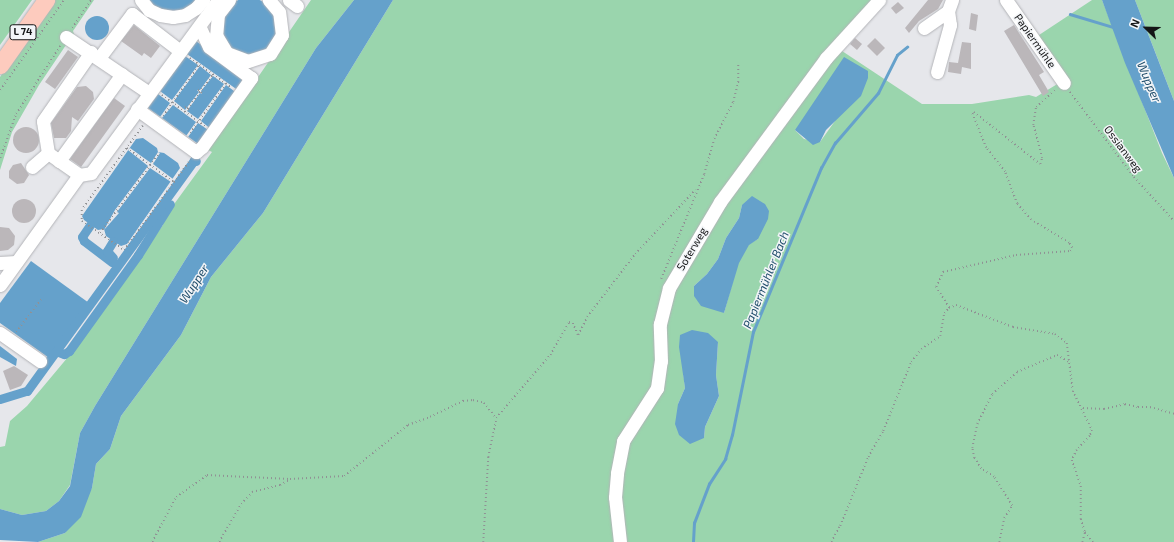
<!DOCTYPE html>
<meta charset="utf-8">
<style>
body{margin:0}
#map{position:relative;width:1174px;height:542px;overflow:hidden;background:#e6e7eb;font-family:"Exo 2",sans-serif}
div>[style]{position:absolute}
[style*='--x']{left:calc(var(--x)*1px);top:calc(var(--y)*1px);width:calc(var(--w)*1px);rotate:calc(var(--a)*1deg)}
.green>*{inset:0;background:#9ad5ad}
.water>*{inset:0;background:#65a1cb}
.round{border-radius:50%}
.pier>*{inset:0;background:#e6e7eb}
.stream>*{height:2.5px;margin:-1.25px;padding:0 1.25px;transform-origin:1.25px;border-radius:1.25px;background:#65a1cb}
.canal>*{height:9px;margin:-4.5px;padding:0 4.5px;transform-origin:4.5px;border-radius:4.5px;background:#65a1cb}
.building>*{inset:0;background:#bbb7ba}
.path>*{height:1.5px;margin-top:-0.75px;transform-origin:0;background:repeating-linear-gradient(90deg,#909194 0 1px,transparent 0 4px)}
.roads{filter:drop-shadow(0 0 1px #b3b4b8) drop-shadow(0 0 1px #b3b4b8)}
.minor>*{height:13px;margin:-6.5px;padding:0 6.5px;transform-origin:6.5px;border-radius:6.5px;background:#fff}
.major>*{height:17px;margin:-8.5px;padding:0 8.5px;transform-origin:8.5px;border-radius:8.5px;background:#fdcbbe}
span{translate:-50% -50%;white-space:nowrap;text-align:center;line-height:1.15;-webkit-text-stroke:3px #f3f5f8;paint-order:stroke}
.shield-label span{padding:1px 3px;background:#f3f5f8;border:1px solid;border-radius:3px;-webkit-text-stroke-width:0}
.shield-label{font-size:10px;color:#141516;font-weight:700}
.street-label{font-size:11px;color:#141516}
.water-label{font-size:12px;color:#1f4d6b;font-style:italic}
.north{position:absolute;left:1126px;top:8px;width:40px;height:40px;-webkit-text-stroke:3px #f3f5f8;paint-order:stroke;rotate:293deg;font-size:11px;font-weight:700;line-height:16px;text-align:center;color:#141516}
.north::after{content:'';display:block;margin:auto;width:14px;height:18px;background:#141516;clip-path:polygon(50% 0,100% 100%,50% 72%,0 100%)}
</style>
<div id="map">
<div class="green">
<i style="clip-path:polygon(0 0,32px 0,0 45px)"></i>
<i style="clip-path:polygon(54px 0,94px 0,73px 31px,75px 37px,70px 45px,66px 45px,39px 85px,12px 132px,0 170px,0 77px)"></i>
<i style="clip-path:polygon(311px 0,354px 0,316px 48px,95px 406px,80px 433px,70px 485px,59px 501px,46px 511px,22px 515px,0 509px,0 447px,5px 446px,10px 421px,27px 406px,68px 357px,163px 225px,164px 218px,212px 152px,208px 150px)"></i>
<i style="clip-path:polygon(evenodd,393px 0,879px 0,836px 47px,922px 104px,972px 104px,1029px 95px,1036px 97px,1059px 83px,1064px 90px,1067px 83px,1036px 37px,1092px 0,1102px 0,1162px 153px,1174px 178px,1174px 542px,38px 542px,65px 533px,92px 488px,96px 464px,110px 449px,121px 416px,181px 335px,211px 277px,263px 213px,393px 0,835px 121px,820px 142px,804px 139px,795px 130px,835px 121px,393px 0,742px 205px,758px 239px,749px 244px,738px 263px,724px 313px,694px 286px,707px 274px,718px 259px,726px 238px,739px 218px,742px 205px,393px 0,718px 342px,716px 375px,719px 396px,705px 427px,704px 438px,678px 404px,685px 388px,683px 371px,718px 342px)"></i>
<i style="clip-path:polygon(1135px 0,1174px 0,1174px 101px,1161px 67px)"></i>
</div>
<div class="water">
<i class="round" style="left:220px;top:-2px;width:58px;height:58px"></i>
<i style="clip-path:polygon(144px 0,198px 0,189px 9px,168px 14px)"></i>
<i style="clip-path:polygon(354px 0,393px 0,263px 213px,211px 277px,181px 335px,121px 416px,110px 449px,96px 464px,92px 488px,81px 517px,65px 533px,38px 542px,0 540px,0 509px,22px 515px,46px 511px,59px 501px,70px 486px,80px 433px,95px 406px,316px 48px)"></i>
<i style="clip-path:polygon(1102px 0,1135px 0,1174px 101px,1174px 178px,1125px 63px)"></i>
<i class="round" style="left:85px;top:16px;width:24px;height:24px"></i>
<i style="clip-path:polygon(196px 41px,248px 79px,201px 146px,148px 108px)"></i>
<i style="clip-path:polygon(844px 57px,868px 71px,868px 78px,861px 96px,826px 130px,820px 142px,813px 145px,795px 130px)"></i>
<i style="clip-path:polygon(143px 138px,157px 148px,158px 152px,164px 153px,178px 163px,180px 168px,127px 244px,121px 246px,106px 236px,104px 229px,98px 230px,84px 220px,82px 216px,136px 139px)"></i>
<i style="clip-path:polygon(752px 196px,765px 204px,769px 211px,768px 219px,758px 239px,749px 245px,739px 263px,724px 313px,701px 306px,694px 296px,694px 286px,707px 274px,718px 259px,726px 238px,739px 218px,742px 205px)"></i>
<i style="clip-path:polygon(31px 261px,89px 303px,49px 358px,0 323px,0 303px)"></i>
<i style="clip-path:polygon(692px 330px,708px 333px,718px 342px,716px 375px,719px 396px,705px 427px,704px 438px,690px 444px,679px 435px,675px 424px,678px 404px,685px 388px,679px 347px,680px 335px)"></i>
<i style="clip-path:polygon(0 346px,17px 359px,16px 366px,0 357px)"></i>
</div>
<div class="pier">
<i style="clip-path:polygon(evenodd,187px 54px,239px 91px,238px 94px,226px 85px,201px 121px,212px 130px,211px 132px,198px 123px,188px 137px,186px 136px,196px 122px,173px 105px,162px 118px,160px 117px,170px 103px,158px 94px,160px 91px,172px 100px,198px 65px,185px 56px,187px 54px,200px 66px,211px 75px,200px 90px,197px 90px,199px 92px,185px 110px,174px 101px,200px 66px,187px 54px,213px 76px,224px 84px,198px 119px,187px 111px,200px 93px,202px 94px,201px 91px,213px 76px)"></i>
<i style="clip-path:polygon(130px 148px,151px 163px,158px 152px,160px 153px,153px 164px,173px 179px,171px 182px,150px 168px,117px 212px,119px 213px,104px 230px,115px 210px,148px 166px,128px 150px)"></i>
</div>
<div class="stream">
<i style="--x:1070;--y:14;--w:45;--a:16.8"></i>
<i style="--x:693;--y:542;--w:19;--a:-87"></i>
<i style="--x:694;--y:523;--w:42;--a:-69"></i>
<i style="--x:709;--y:484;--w:30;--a:-57"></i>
<i style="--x:725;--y:459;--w:25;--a:-74"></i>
<i style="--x:732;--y:435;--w:105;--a:-78.5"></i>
<i style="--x:753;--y:332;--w:178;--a:-67.5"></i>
<i style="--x:821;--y:168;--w:29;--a:-61"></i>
<i style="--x:835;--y:143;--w:66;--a:-49.3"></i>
<i style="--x:878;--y:93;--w:42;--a:-63.4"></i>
<i style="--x:897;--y:55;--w:13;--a:-39"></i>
</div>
<div class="canal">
<i style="--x:90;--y:225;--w:14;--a:124"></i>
<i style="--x:82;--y:237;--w:4;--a:63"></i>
<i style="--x:84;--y:241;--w:35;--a:37"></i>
<i style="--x:113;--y:241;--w:12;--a:121"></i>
<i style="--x:107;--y:251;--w:9;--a:49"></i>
<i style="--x:56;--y:351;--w:9;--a:21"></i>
<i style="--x:64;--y:354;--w:6;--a:-31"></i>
<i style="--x:69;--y:351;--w:118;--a:-54.3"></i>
<i style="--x:138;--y:255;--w:60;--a:-57.9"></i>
<i style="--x:0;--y:399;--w:28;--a:-17"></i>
<i style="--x:27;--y:391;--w:285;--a:-54.1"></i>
<i style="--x:194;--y:160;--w:2;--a:27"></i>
</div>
<div class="building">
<i style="clip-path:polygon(928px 0,943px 0,938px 9px,919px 21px,909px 33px,905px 28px)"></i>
<i style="clip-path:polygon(898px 2px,904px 8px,896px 14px,891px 8px)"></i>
<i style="clip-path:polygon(971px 13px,978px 15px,976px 31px,969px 29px)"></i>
<i style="clip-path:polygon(134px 25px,160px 46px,151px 58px,144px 53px,142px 56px,121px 41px)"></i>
<i style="clip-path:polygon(1014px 25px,1044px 72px,1039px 75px,1049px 92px,1043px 96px,1004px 31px)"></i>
<i style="clip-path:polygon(855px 38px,862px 44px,857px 50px,850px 44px)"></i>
<i style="clip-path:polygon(875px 38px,885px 48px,877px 56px,867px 46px)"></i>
<i style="clip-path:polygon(962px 42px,971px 43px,971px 69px,962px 67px,961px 74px,948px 72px,949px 62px,958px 63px)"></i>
<i style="clip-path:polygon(68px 50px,78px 57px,55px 89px,45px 82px)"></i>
<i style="clip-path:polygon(86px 86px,93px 92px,94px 99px,78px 121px,72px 117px,71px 131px,66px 138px,54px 138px,51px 123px,77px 87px)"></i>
<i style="clip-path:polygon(114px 98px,125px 106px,81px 167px,70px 159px)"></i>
<i class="round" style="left:13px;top:127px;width:26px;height:26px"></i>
<i style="clip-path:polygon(21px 163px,29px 175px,24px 183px,17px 184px,9px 178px,9px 171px,13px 165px)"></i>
<i class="round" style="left:12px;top:199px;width:24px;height:24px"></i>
<i style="clip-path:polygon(0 227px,9px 228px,15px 236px,14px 245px,8px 250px,0 251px)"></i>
<i style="clip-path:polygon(14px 366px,28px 375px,21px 386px,10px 390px,3px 371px)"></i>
</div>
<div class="path">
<i style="--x:72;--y:28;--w:34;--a:-56"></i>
<i style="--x:190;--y:58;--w:50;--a:35.3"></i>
<i style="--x:0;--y:90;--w:110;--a:-54.6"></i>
<i style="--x:198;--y:90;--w:6;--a:31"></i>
<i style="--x:1070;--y:92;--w:106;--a:53"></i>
<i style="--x:1134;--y:177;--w:59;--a:47.7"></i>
<i style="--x:162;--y:95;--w:53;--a:35.8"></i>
<i style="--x:185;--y:107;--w:6;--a:31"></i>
<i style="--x:185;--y:112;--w:47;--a:-53.6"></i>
<i style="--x:163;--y:116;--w:62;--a:-54.8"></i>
<i style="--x:143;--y:126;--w:104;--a:126"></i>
<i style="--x:82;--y:210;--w:11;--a:90"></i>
<i style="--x:82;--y:221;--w:51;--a:34.6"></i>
<i style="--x:124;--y:250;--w:112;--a:-53.7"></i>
<i style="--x:190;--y:133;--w:62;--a:-54.2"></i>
<i style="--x:127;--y:148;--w:58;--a:35.9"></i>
<i style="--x:0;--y:158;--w:47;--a:-70"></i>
<i style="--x:16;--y:114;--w:81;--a:-57.1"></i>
<i style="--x:100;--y:233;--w:99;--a:-53.6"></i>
<i style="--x:661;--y:279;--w:113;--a:-67.7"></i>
<i style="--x:704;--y:174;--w:36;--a:-74"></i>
<i style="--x:714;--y:139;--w:42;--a:-62.8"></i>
<i style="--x:733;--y:102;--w:21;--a:-76"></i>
<i style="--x:738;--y:82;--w:19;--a:-90"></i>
<i style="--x:949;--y:308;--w:25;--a:-122"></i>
<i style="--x:936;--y:287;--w:17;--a:-65"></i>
<i style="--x:943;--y:272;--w:75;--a:-13.1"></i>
<i style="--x:1016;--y:255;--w:54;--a:-4.2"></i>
<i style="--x:1070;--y:251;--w:4;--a:-56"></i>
<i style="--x:1072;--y:248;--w:6;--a:-121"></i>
<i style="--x:1069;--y:243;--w:44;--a:-148.8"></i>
<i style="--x:1031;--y:220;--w:21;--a:-131"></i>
<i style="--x:1017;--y:204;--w:34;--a:-111"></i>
<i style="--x:1005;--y:172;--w:31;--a:-128"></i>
<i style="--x:986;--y:148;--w:37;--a:-112"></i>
<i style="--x:972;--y:114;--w:3;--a:-45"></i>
<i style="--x:974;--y:112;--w:84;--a:38.2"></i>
<i style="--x:1040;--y:164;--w:6;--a:-72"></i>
<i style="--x:1042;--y:158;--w:34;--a:-105"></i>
<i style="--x:1033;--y:125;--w:18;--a:-81"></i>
<i style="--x:1036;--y:107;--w:25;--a:-42"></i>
<i style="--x:16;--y:332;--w:43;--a:-52.6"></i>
<i style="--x:1083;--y:408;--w:21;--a:3"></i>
<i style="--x:1104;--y:409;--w:22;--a:-13"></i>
<i style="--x:1125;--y:404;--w:13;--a:13"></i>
<i style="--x:1138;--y:407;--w:12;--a:0"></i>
<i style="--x:1150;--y:407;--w:25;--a:16"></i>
<i style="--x:152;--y:542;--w:51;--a:-61.9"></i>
<i style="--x:176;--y:497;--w:38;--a:-35"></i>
<i style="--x:207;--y:475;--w:83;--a:2.8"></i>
<i style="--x:290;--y:479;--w:54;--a:-3.2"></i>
<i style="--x:344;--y:476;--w:82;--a:-38.6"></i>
<i style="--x:408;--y:425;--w:23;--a:-20"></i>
<i style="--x:430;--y:417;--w:37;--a:-26"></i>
<i style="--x:463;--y:401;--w:10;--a:-6"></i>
<i style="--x:473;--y:400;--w:11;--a:15"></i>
<i style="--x:484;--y:403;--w:19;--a:51"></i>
<i style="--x:219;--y:542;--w:44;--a:-59.9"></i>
<i style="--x:241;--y:504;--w:16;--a:-47"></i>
<i style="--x:252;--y:492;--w:29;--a:-14"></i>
<i style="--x:280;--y:485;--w:10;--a:-29"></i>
<i style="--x:483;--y:542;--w:85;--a:-86.6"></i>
<i style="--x:488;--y:457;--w:40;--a:-78"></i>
<i style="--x:496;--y:418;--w:83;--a:-49.4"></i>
<i style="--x:550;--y:355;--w:38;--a:-60"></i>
<i style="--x:569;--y:322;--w:4;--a:14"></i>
<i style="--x:573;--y:323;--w:13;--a:67"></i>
<i style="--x:578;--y:335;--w:20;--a:-63"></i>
<i style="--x:587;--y:317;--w:79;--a:-52.7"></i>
<i style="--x:635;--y:254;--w:88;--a:-46.8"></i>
<i style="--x:831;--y:542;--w:18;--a:-61"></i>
<i style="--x:840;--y:526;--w:74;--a:-67.9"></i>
<i style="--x:868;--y:457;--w:30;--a:-60"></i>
<i style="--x:883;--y:431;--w:74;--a:-67.9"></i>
<i style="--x:911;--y:362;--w:16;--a:-52"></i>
<i style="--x:921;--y:349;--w:23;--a:-34"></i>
<i style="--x:940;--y:336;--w:23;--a:-80"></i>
<i style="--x:944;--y:313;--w:7;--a:-45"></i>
<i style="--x:949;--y:308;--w:8;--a:-23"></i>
<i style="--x:956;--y:305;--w:61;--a:21.1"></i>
<i style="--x:1013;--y:327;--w:43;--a:9.5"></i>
<i style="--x:1055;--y:334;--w:15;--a:37"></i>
<i style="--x:1067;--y:343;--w:48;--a:82.9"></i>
<i style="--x:1073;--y:391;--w:43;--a:64"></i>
<i style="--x:1092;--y:430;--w:6;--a:108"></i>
<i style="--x:1090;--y:436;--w:19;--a:133"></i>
<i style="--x:1077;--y:450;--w:11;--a:117"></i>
<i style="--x:1072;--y:460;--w:28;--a:71"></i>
<i style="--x:1081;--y:486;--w:33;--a:90"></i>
<i style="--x:1081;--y:519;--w:14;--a:73"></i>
<i style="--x:999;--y:542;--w:25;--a:-78"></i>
<i style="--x:1004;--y:518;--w:14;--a:-56"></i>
<i style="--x:1012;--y:506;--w:34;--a:-122"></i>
<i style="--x:994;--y:477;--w:15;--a:-148"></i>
<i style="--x:981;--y:469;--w:13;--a:-122"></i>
<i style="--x:974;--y:458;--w:10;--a:-101"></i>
<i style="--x:972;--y:448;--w:25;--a:-78"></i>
<i style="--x:977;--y:424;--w:34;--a:-63"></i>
<i style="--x:992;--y:394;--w:33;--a:-41"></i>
<i style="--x:1017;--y:372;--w:43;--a:-23"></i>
<i style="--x:1057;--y:355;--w:14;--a:30"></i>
<i style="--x:1082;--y:542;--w:10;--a:-73"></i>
<i style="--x:1085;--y:532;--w:13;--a:51"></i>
</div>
<div class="roads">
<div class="minor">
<i style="--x:141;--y:0;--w:13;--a:51"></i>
<i style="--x:149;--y:10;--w:12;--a:24"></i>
<i style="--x:160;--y:15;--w:13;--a:9"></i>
<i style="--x:173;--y:17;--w:12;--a:-9"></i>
<i style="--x:185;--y:15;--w:13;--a:-32"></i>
<i style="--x:196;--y:8;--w:11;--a:-49"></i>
<i style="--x:229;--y:0;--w:18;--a:128"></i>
<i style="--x:218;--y:14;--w:21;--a:95"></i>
<i style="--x:216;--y:35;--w:21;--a:59"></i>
<i style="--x:227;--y:53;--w:22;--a:21"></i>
<i style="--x:248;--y:61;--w:23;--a:-18"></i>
<i style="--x:270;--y:54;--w:22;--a:-58"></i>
<i style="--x:282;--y:35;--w:23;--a:-97"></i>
<i style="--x:279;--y:12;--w:16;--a:-130"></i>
<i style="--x:289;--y:0;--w:10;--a:37"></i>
<i style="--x:1006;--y:0;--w:101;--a:55.1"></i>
<i style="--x:924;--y:28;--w:29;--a:-35"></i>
<i style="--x:948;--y:11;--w:12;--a:-70"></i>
<i style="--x:66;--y:37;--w:100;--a:34"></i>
<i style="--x:99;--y:58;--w:55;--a:-53.1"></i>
<i style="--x:132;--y:14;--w:61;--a:37.6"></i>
<i style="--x:937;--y:72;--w:49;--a:-74.5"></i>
<i style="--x:950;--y:25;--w:14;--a:-98"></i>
<i style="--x:137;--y:109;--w:73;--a:36.1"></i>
<i style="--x:196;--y:152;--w:8;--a:-40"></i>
<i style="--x:202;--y:147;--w:85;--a:-54.6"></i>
<i style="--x:251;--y:78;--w:52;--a:-143.6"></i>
<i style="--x:209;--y:47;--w:23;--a:-115"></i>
<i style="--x:48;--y:153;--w:32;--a:-99"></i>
<i style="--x:43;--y:121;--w:84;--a:-55.2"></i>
<i style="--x:59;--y:161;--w:107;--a:-54.1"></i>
<i style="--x:32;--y:167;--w:21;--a:-41"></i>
<i style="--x:48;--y:153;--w:38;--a:35"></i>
<i style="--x:0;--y:263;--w:16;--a:-4"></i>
<i style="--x:0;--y:285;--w:135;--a:-54.3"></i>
<i style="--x:79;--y:175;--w:12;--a:-9"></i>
<i style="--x:91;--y:173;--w:215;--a:-53.7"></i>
<i style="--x:0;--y:333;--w:49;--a:35"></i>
<i style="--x:620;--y:542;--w:45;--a:-96.3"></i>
<i style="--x:615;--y:497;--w:24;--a:-85"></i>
<i style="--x:617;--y:473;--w:33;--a:-79"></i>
<i style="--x:623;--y:441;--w:63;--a:-57.3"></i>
<i style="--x:657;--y:388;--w:27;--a:-82"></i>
<i style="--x:661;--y:361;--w:37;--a:-92"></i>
<i style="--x:660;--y:324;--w:37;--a:-76"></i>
<i style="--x:669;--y:288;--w:100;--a:-59.3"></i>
<i style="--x:720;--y:202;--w:179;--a:-53.6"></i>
<i style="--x:826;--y:58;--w:79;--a:-47.6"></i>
</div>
<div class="major">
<i style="--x:0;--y:65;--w:80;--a:-54.7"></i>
</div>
</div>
<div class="shield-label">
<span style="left:23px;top:32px">L 74</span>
</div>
<div class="street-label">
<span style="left:1035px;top:41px;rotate:55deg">Papiermühle</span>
<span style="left:1123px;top:149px;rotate:53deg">Ossianweg</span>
<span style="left:692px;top:249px;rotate:-59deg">Soterweg</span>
</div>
<div class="water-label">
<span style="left:1149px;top:82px;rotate:67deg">Wupper</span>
<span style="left:766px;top:280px;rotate:-68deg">Papiermühler Bach</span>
<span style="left:194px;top:284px;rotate:-57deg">Wupper</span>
</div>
<div class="north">N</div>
</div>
